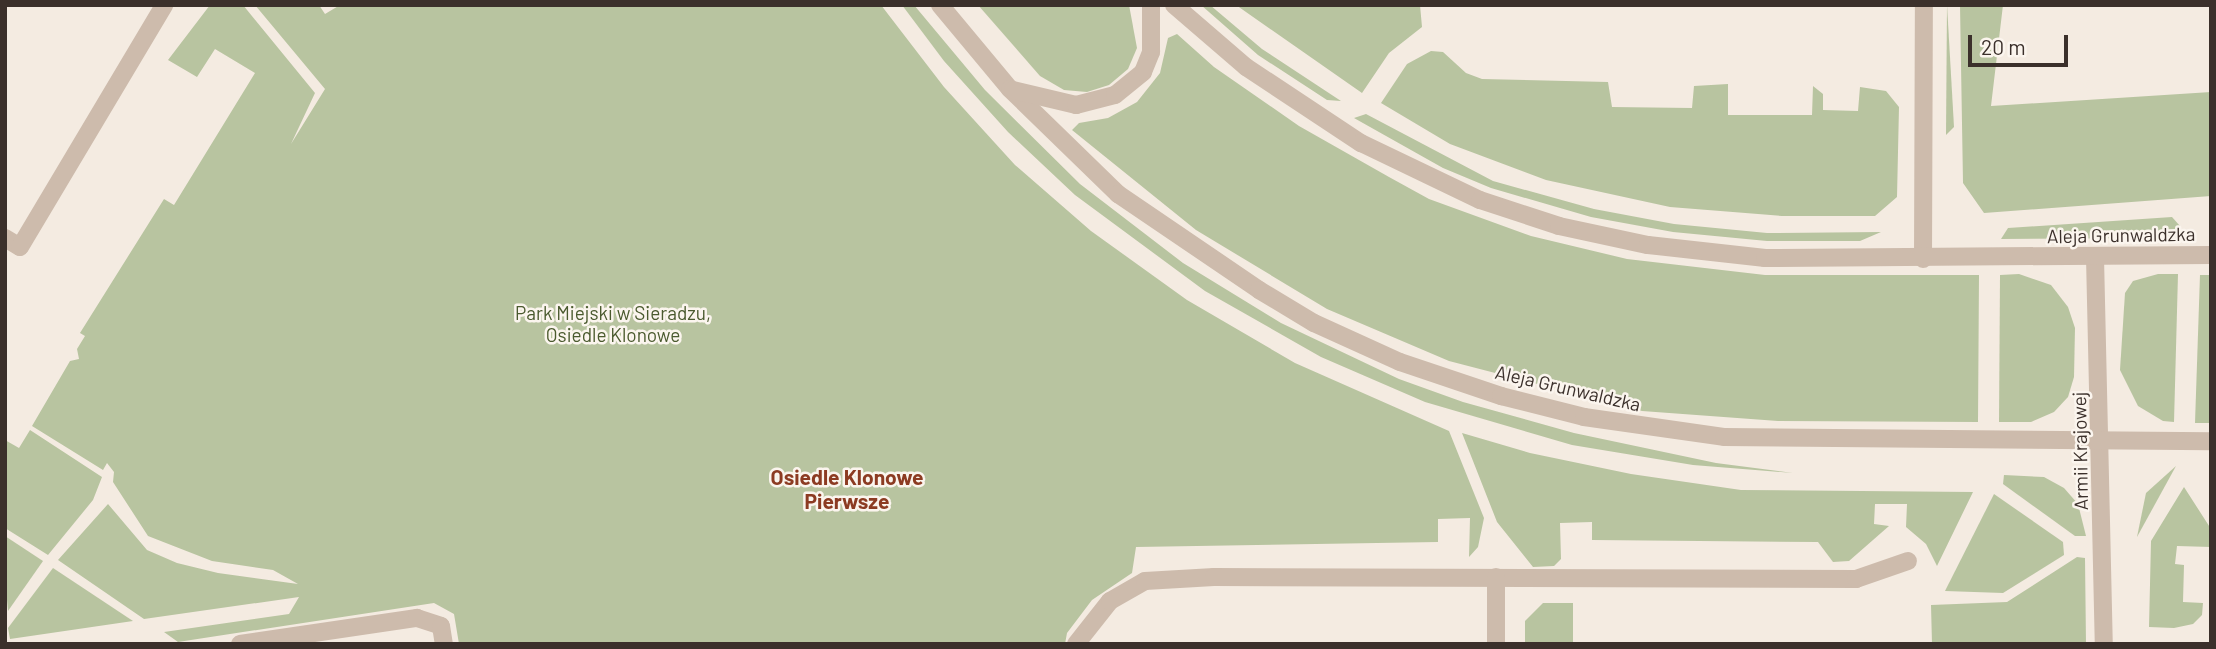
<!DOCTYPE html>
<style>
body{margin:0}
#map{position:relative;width:2216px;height:649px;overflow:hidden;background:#f4ebe1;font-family:Barlow,sans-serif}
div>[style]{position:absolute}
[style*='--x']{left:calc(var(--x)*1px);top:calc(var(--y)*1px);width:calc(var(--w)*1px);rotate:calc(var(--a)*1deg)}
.green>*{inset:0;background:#b8c4a0}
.minor>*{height:18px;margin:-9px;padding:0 9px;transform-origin:9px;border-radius:9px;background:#cdbbac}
.tertiary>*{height:18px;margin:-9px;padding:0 9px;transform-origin:9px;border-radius:9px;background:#cdbbac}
span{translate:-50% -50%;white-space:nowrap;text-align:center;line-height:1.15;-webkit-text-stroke:5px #fbf5ee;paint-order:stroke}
.street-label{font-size:19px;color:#3b302b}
.park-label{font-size:19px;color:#4a5a2e}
.neighbourhood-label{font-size:21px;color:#8c3b22;font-weight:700}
.frame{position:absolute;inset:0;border:7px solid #3b302b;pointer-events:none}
.scale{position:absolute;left:1968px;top:35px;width:100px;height:32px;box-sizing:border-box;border:4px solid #3b302b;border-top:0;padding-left:9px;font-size:21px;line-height:24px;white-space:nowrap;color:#3b302b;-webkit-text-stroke:5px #fbf5ee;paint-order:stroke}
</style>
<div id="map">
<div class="green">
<i style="clip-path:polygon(210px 5px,243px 5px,315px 93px,291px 144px,325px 89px,255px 5px,319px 5px,325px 14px,340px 5px,881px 5px,944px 87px,1015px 165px,1091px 231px,1187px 300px,1295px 363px,1449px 431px,1484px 518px,1478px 547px,1469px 557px,1470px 518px,1438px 519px,1438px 542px,1136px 547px,1132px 573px,1092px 600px,1067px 633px,1065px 644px,459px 644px,454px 614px,434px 603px,178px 642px,164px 632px,289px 614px,299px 597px,144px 619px,58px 560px,108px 504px,147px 550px,177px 563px,218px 573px,298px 584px,273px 570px,212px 561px,148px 536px,113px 482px,114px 472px,107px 463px,103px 470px,32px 426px,70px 361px,79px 359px,77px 349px,85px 336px,80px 333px,164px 199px,174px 205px,255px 73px,215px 49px,197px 77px,168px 60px)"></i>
<i style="clip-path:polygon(902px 5px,914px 5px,985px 90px,1080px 184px,1183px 263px,1281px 323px,1399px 379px,1463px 402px,1574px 433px,1716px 463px,1793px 473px,1693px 465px,1572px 445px,1425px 402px,1321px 357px,1205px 291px,1075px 195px,1008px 132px,944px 61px)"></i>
<i style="clip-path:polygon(978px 5px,1129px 5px,1137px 48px,1128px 69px,1109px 85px,1087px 92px,1064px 90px,1040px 76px)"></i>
<i style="clip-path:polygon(1201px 5px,1210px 5px,1262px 49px,1341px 101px,1327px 100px,1258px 55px)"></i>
<i style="clip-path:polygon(1236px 5px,1420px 5px,1422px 27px,1389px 53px,1362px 93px)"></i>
<i style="clip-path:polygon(1947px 5px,1954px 127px,1946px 135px)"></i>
<i style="clip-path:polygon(1960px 5px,2003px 5px,1991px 106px,2211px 92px,2211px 196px,1984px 213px,1963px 183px)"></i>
<i style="clip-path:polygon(1177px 34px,1214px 67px,1299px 126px,1389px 177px,1429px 199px,1531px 236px,1627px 259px,1765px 275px,1979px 275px,1978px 422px,1778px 421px,1642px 411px,1449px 361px,1327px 309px,1196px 230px,1072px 130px,1079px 123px,1108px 118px,1137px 102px,1160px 73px,1168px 38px)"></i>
<i style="clip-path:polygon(1431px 51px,1443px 52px,1466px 73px,1482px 79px,1608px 82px,1612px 107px,1692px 108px,1694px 86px,1728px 84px,1728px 115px,1812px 115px,1813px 86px,1823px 94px,1823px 110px,1858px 111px,1860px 87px,1886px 91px,1899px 107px,1897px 197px,1875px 216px,1782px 216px,1670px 207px,1546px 180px,1450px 144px,1381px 103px,1407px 64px)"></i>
<i style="clip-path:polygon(1366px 114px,1493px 181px,1594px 209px,1674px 224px,1767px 233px,1881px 232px,1860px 241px,1767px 241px,1673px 232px,1591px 217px,1491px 188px,1443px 168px,1354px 118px)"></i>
<i style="clip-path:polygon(2172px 217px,2180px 226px,2180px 238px,2001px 239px,2008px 228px)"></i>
<i style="clip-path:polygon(2019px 274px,2051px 285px,2068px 307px,2075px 328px,2074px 377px,2068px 397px,2054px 412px,2031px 422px,1999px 422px,2000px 275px)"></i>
<i style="clip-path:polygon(2158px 274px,2178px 274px,2174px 422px,2163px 421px,2138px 406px,2120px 370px,2125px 293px,2133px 281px)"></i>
<i style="clip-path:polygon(2200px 275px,2211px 275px,2211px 423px,2195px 423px)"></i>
<i style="clip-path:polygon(30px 430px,102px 477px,93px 500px,48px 555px,5px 528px,5px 440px,19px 448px)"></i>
<i style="clip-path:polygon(1462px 433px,1530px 453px,1631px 474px,1741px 490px,1973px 492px,1937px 566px,1926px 544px,1906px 527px,1907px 504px,1875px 504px,1874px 524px,1889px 526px,1849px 561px,1833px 562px,1818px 542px,1592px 540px,1592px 522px,1560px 523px,1561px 559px,1554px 566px,1533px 567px,1497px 522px)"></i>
<i style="clip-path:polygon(2176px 466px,2137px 537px,2146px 493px)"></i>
<i style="clip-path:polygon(2004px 475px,2044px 477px,2064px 488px,2078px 504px,2086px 536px,2075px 536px,2003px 484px)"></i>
<i style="clip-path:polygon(2184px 487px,2211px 529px,2211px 547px,2177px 546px,2175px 564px,2184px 565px,2183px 602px,2203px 603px,2202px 615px,2193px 624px,2174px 628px,2149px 627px,2151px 541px)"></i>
<i style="clip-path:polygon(1994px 494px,2063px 542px,2064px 555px,2003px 593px,1945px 591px)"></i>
<i style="clip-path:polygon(5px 536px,43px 561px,8px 611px,5px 577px)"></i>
<i style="clip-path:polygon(2077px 557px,2085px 558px,2086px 644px,1932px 644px,1931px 605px,2007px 602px)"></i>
<i style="clip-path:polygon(53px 568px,133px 621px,10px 639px,8px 628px)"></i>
<i style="clip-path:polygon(1543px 603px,1573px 603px,1573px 644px,1525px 644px,1525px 621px)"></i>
</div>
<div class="minor">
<i style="--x:5;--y:238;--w:17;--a:31"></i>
<i style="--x:20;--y:247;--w:282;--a:-59.2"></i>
<i style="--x:2095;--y:257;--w:387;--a:88.7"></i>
<i style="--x:1923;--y:259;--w:254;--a:-89.8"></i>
<i style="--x:240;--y:644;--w:179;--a:-8.4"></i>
<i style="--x:417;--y:618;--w:25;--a:18"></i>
<i style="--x:441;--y:626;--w:18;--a:81"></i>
<i style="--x:1076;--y:644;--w:55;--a:-51.7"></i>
<i style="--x:1110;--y:601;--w:40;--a:-29.7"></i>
<i style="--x:1145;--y:581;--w:69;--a:-3.3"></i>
<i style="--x:1214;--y:577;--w:642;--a:0.18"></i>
<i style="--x:1856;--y:579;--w:55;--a:-19.1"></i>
<i style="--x:1496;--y:644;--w:67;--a:-90"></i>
</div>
<div class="tertiary">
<i style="--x:940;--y:5;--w:109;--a:50.2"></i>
<i style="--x:1010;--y:89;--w:151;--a:44.2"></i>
<i style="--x:1118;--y:194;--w:171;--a:34.2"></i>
<i style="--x:1259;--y:290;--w:64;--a:31"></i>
<i style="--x:1314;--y:323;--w:94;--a:24.4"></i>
<i style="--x:1400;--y:362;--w:107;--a:18.6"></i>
<i style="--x:1501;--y:396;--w:86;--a:14.2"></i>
<i style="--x:1584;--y:417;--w:141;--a:8.1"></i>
<i style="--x:1724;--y:437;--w:487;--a:0.5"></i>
<i style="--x:1174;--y:5;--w:95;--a:40.7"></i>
<i style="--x:1246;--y:67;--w:138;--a:33.5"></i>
<i style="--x:1361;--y:143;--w:132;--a:25.6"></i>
<i style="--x:1480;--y:200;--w:83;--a:18.2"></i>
<i style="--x:1559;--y:226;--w:91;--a:12.1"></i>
<i style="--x:1648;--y:245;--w:118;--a:6.3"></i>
<i style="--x:1765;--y:258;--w:446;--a:-0.4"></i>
<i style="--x:1013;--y:90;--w:65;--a:13.4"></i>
<i style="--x:1076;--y:105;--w:40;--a:-14.4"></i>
<i style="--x:1115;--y:95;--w:36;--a:-39"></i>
<i style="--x:1143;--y:72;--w:22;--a:-68"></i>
<i style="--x:1151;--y:52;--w:47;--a:-90"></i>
</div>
<div class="street-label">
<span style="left:2121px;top:235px;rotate:-1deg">Aleja Grunwaldzka</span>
<span style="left:1568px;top:388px;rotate:13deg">Aleja Grunwaldzka</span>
<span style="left:2080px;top:451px;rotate:-91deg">Armii Krajowej</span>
</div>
<div class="park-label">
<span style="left:613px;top:324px">Park Miejski w Sieradzu,<br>Osiedle Klonowe</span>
</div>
<div class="neighbourhood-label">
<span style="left:847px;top:489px">Osiedle Klonowe<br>Pierwsze</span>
</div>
<div class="frame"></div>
<div class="scale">20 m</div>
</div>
